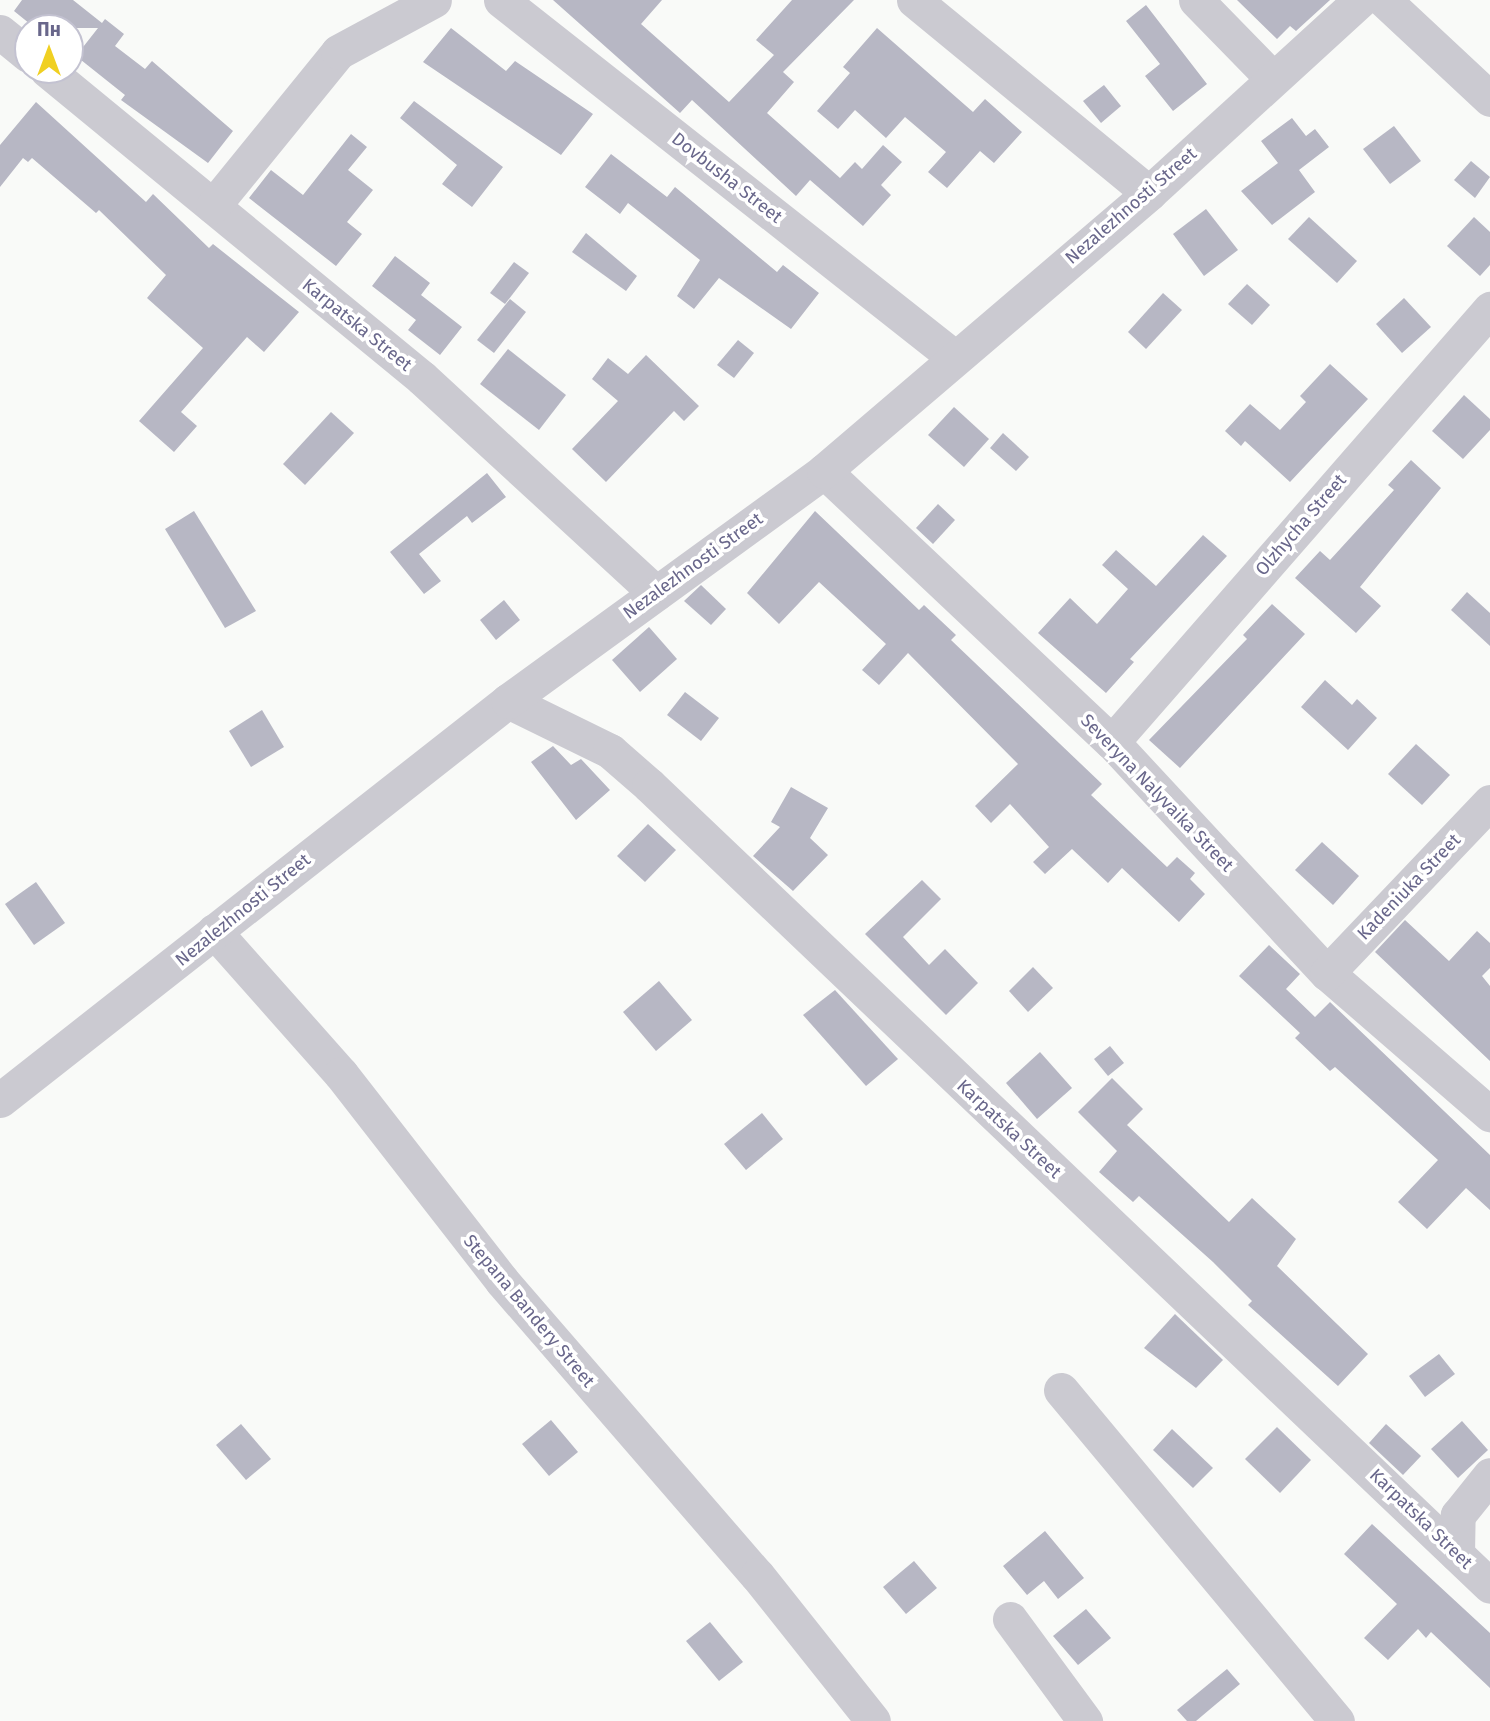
<!DOCTYPE html>
<meta charset="utf-8">
<style>
body{margin:0}
#map{position:relative;width:1490px;height:1721px;overflow:hidden;background:#f9faf8;font-family:"Fira Sans",sans-serif}
div>[style]{position:absolute}
[style*='--x']{left:calc(var(--x)*1px);top:calc(var(--y)*1px);width:calc(var(--w)*1px);rotate:calc(var(--a)*1deg)}
.building>*{inset:0;background:#b7b7c4}
.minor>*{height:35px;margin:-17.5px;padding:0 17.5px;transform-origin:17.5px;border-radius:17.5px;background:#cbcad1}
span{translate:-50% -50%;white-space:nowrap;text-align:center;line-height:1.15;-webkit-text-stroke:7px #fff;paint-order:stroke}
.street-label{font-size:18px;color:#69678b}
.north{position:absolute;left:14px;top:14px;width:70px;height:70px;box-sizing:border-box;background:#fff;border:2px solid #c3c2d1;border-radius:50%;rotate:0deg;font-size:19px;font-weight:700;line-height:28px;text-align:center;color:#69678b}
.north::after{content:'';display:block;margin:auto;width:24px;height:32px;background:#f0d022;clip-path:polygon(50% 0,100% 100%,50% 72%,0 100%)}
</style>
<div id="map">
<div class="building">
<i style="clip-path:polygon(22px 0,73px 0,102px 23px,105px 19px,124px 34px,115px 46px,145px 69px,152px 61px,233px 131px,208px 163px,121px 100px,125px 95px,76px 56px,98px 28px,35px 28px,14px 11px)"></i>
<i style="clip-path:polygon(553px 0,662px 0,641px 24px,729px 102px,774px 55px,756px 40px,792px 0,854px 0,783px 72px,794px 82px,767px 113px,840px 178px,855px 162px,862px 169px,883px 145px,902px 162px,881px 185px,891px 195px,863px 226px,810px 180px,796px 196px,692px 100px,680px 113px)"></i>
<i style="clip-path:polygon(1237px 0,1330px 0,1296px 31px,1290px 26px,1277px 39px)"></i>
<i style="clip-path:polygon(1146px 5px,1207px 84px,1173px 111px,1145px 76px,1160px 64px,1126px 21px)"></i>
<i style="clip-path:polygon(451px 28px,506px 71px,515px 61px,593px 114px,561px 155px,423px 62px)"></i>
<i style="clip-path:polygon(877px 28px,973px 112px,985px 99px,1022px 132px,994px 163px,980px 151px,947px 188px,928px 172px,946px 152px,905px 117px,886px 138px,855px 110px,838px 129px,817px 111px,850px 73px,843px 67px)"></i>
<i style="clip-path:polygon(1104px 85px,1121px 106px,1101px 123px,1083px 101px)"></i>
<i style="clip-path:polygon(414px 101px,503px 167px,472px 207px,442px 184px,457px 165px,400px 118px)"></i>
<i style="clip-path:polygon(36px 102px,146px 202px,153px 194px,209px 248px,213px 244px,299px 312px,264px 352px,247px 337px,181px 412px,197px 426px,174px 452px,139px 421px,203px 348px,147px 298px,166px 275px,99px 210px,96px 213px,32px 158px,28px 162px,23px 158px,0 187px,0 145px)"></i>
<i style="clip-path:polygon(1292px 118px,1306px 136px,1315px 129px,1329px 147px,1299px 170px,1315px 192px,1272px 225px,1241px 191px,1278px 163px,1261px 141px)"></i>
<i style="clip-path:polygon(1394px 126px,1421px 161px,1390px 184px,1363px 149px)"></i>
<i style="clip-path:polygon(351px 134px,367px 147px,348px 170px,373px 190px,347px 222px,362px 234px,336px 266px,249px 198px,271px 170px,303px 195px)"></i>
<i style="clip-path:polygon(611px 154px,667px 197px,675px 187px,777px 272px,783px 265px,819px 293px,791px 329px,719px 278px,694px 309px,677px 296px,700px 260px,628px 203px,620px 214px,585px 187px)"></i>
<i style="clip-path:polygon(1471px 161px,1490px 177px,1475px 198px,1454px 180px)"></i>
<i style="clip-path:polygon(1206px 209px,1238px 250px,1204px 276px,1173px 234px)"></i>
<i style="clip-path:polygon(1309px 217px,1357px 261px,1337px 283px,1288px 239px)"></i>
<i style="clip-path:polygon(1474px 217px,1490px 232px,1490px 265px,1480px 276px,1447px 246px)"></i>
<i style="clip-path:polygon(586px 233px,637px 276px,626px 291px,572px 252px)"></i>
<i style="clip-path:polygon(395px 256px,430px 283px,421px 295px,462px 327px,440px 355px,408px 330px,416px 320px,372px 286px)"></i>
<i style="clip-path:polygon(514px 262px,529px 273px,505px 304px,490px 293px)"></i>
<i style="clip-path:polygon(1247px 284px,1270px 305px,1252px 325px,1228px 304px)"></i>
<i style="clip-path:polygon(1163px 293px,1182px 310px,1146px 349px,1128px 332px)"></i>
<i style="clip-path:polygon(1404px 298px,1431px 327px,1402px 353px,1376px 324px)"></i>
<i style="clip-path:polygon(510px 299px,526px 312px,494px 353px,477px 340px)"></i>
<i style="clip-path:polygon(738px 340px,754px 353px,734px 378px,717px 365px)"></i>
<i style="clip-path:polygon(508px 349px,566px 395px,539px 430px,480px 384px)"></i>
<i style="clip-path:polygon(646px 355px,699px 406px,684px 421px,674px 411px,606px 482px,572px 449px,618px 401px,592px 379px,608px 358px,628px 374px)"></i>
<i style="clip-path:polygon(1330px 364px,1368px 399px,1290px 482px,1245px 441px,1241px 446px,1225px 431px,1250px 404px,1280px 430px,1306px 402px,1300px 396px)"></i>
<i style="clip-path:polygon(1464px 395px,1490px 419px,1490px 430px,1463px 459px,1432px 431px)"></i>
<i style="clip-path:polygon(954px 407px,989px 439px,964px 467px,928px 435px)"></i>
<i style="clip-path:polygon(331px 412px,354px 433px,305px 485px,283px 464px)"></i>
<i style="clip-path:polygon(1003px 433px,1029px 457px,1016px 471px,990px 448px)"></i>
<i style="clip-path:polygon(1411px 460px,1441px 488px,1360px 587px,1381px 606px,1356px 633px,1295px 578px,1320px 551px,1330px 560px,1394px 490px,1388px 485px)"></i>
<i style="clip-path:polygon(487px 473px,506px 497px,472px 523px,467px 516px,419px 554px,441px 581px,424px 594px,390px 552px)"></i>
<i style="clip-path:polygon(938px 504px,955px 520px,933px 544px,916px 528px)"></i>
<i style="clip-path:polygon(194px 511px,256px 611px,225px 628px,165px 529px)"></i>
<i style="clip-path:polygon(815px 511px,919px 610px,924px 605px,956px 635px,951px 640px,1102px 784px,1091px 795px,1167px 867px,1177px 857px,1195px 873px,1190px 879px,1205px 894px,1179px 922px,1122px 868px,1108px 883px,1072px 849px,1045px 874px,1033px 862px,1049px 847px,1010px 804px,991px 823px,975px 806px,1018px 764px,908px 653px,879px 685px,862px 670px,886px 644px,819px 582px,779px 624px,747px 593px)"></i>
<i style="clip-path:polygon(1203px 535px,1227px 556px,1130px 659px,1134px 662px,1106px 693px,1038px 633px,1070px 598px,1097px 624px,1128px 589px,1102px 565px,1116px 550px,1156px 586px)"></i>
<i style="clip-path:polygon(701px 585px,726px 609px,711px 625px,684px 601px)"></i>
<i style="clip-path:polygon(1467px 592px,1490px 613px,1490px 646px,1451px 610px)"></i>
<i style="clip-path:polygon(504px 600px,520px 620px,496px 640px,480px 620px)"></i>
<i style="clip-path:polygon(1272px 604px,1305px 634px,1180px 768px,1149px 740px,1247px 639px,1243px 635px)"></i>
<i style="clip-path:polygon(649px 627px,677px 659px,640px 692px,612px 660px)"></i>
<i style="clip-path:polygon(1325px 680px,1352px 705px,1357px 699px,1377px 718px,1348px 750px,1301px 707px)"></i>
<i style="clip-path:polygon(685px 692px,719px 718px,701px 741px,667px 715px)"></i>
<i style="clip-path:polygon(262px 710px,284px 747px,251px 767px,229px 731px)"></i>
<i style="clip-path:polygon(1416px 744px,1450px 775px,1422px 805px,1388px 774px)"></i>
<i style="clip-path:polygon(553px 746px,571px 765px,581px 759px,610px 790px,576px 820px,531px 762px)"></i>
<i style="clip-path:polygon(791px 787px,828px 808px,810px 838px,828px 855px,793px 891px,753px 856px,780px 827px,771px 822px)"></i>
<i style="clip-path:polygon(648px 824px,676px 850px,645px 882px,617px 856px)"></i>
<i style="clip-path:polygon(1322px 842px,1359px 876px,1333px 905px,1295px 870px)"></i>
<i style="clip-path:polygon(922px 880px,941px 899px,903px 937px,929px 965px,945px 949px,978px 983px,946px 1015px,865px 934px)"></i>
<i style="clip-path:polygon(36px 882px,65px 923px,34px 945px,5px 904px)"></i>
<i style="clip-path:polygon(1405px 920px,1449px 961px,1477px 931px,1490px 943px,1490px 968px,1482px 976px,1490px 986px,1490px 1061px,1375px 952px)"></i>
<i style="clip-path:polygon(1269px 945px,1300px 974px,1286px 989px,1315px 1017px,1330px 1002px,1490px 1155px,1490px 1210px,1466px 1188px,1427px 1229px,1398px 1202px,1438px 1160px,1335px 1067px,1330px 1071px,1295px 1038px,1300px 1033px,1239px 976px)"></i>
<i style="clip-path:polygon(1033px 967px,1053px 988px,1028px 1012px,1009px 991px)"></i>
<i style="clip-path:polygon(659px 981px,692px 1020px,656px 1051px,623px 1012px)"></i>
<i style="clip-path:polygon(835px 990px,898px 1059px,866px 1086px,803px 1015px)"></i>
<i style="clip-path:polygon(1110px 1046px,1124px 1063px,1108px 1076px,1094px 1059px)"></i>
<i style="clip-path:polygon(1040px 1052px,1072px 1088px,1037px 1119px,1006px 1083px)"></i>
<i style="clip-path:polygon(1112px 1078px,1143px 1109px,1127px 1125px,1229px 1222px,1252px 1198px,1296px 1239px,1277px 1266px,1368px 1354px,1338px 1386px,1248px 1305px,1252px 1301px,1213px 1262px,1139px 1196px,1133px 1202px,1099px 1172px,1117px 1151px,1078px 1112px)"></i>
<i style="clip-path:polygon(762px 1113px,783px 1139px,746px 1170px,724px 1144px)"></i>
<i style="clip-path:polygon(1175px 1314px,1223px 1360px,1196px 1388px,1144px 1348px)"></i>
<i style="clip-path:polygon(1439px 1354px,1455px 1374px,1425px 1397px,1409px 1376px)"></i>
<i style="clip-path:polygon(551px 1420px,578px 1452px,549px 1476px,522px 1444px)"></i>
<i style="clip-path:polygon(1462px 1421px,1488px 1450px,1458px 1478px,1431px 1449px)"></i>
<i style="clip-path:polygon(241px 1424px,271px 1459px,246px 1480px,216px 1445px)"></i>
<i style="clip-path:polygon(1386px 1424px,1421px 1456px,1403px 1475px,1369px 1443px)"></i>
<i style="clip-path:polygon(1277px 1427px,1311px 1460px,1280px 1493px,1245px 1459px)"></i>
<i style="clip-path:polygon(1172px 1429px,1213px 1468px,1193px 1488px,1153px 1450px)"></i>
<i style="clip-path:polygon(1372px 1524px,1490px 1633px,1490px 1688px,1431px 1632px,1426px 1638px,1418px 1629px,1388px 1660px,1364px 1638px,1397px 1604px,1344px 1554px)"></i>
<i style="clip-path:polygon(1045px 1531px,1084px 1578px,1058px 1599px,1044px 1581px,1027px 1595px,1003px 1566px)"></i>
<i style="clip-path:polygon(914px 1561px,937px 1588px,906px 1614px,883px 1587px)"></i>
<i style="clip-path:polygon(1086px 1609px,1111px 1638px,1078px 1665px,1053px 1636px)"></i>
<i style="clip-path:polygon(710px 1622px,743px 1662px,719px 1681px,686px 1641px)"></i>
<i style="clip-path:polygon(1227px 1669px,1240px 1684px,1196px 1721px,1187px 1721px,1177px 1710px)"></i>
</div>
<div class="minor">
<i style="--x:501;--y:0;--w:577;--a:38.24"></i>
<i style="--x:914;--y:0;--w:304;--a:39.4"></i>
<i style="--x:1196;--y:0;--w:109;--a:45.7"></i>
<i style="--x:1384;--y:0;--w:145;--a:43"></i>
<i style="--x:0;--y:32;--w:36;--a:39"></i>
<i style="--x:47;--y:70;--w:485;--a:39.4"></i>
<i style="--x:422;--y:378;--w:318;--a:42.6"></i>
<i style="--x:213;--y:206;--w:198;--a:-50.9"></i>
<i style="--x:338;--y:52;--w:109;--a:-28.4"></i>
<i style="--x:824;--y:471;--w:395;--a:43.3"></i>
<i style="--x:1112;--y:742;--w:316;--a:47.1"></i>
<i style="--x:1327;--y:973;--w:216;--a:40.9"></i>
<i style="--x:508;--y:701;--w:114;--a:26.1"></i>
<i style="--x:610;--y:751;--w:52;--a:41.1"></i>
<i style="--x:649;--y:785;--w:1161;--a:43.6"></i>
<i style="--x:1112;--y:742;--w:575;--a:-48.88"></i>
<i style="--x:214;--y:931;--w:191;--a:48.4"></i>
<i style="--x:341;--y:1074;--w:262;--a:52.1"></i>
<i style="--x:502;--y:1281;--w:389;--a:49.1"></i>
<i style="--x:757;--y:1575;--w:186;--a:51.5"></i>
<i style="--x:1327;--y:973;--w:236;--a:-46.4"></i>
<i style="--x:0;--y:1100;--w:646;--a:-38.15"></i>
<i style="--x:508;--y:701;--w:391;--a:-36"></i>
<i style="--x:824;--y:471;--w:428;--a:-40.5"></i>
<i style="--x:1149;--y:193;--w:286;--a:-42.4"></i>
<i style="--x:1061;--y:1390;--w:431;--a:50.2"></i>
<i style="--x:1457;--y:1554;--w:39;--a:-89"></i>
<i style="--x:1458;--y:1515;--w:51;--a:-51.3"></i>
<i style="--x:1010;--y:1619;--w:127;--a:53.7"></i>
</div>
<div class="street-label">
<span style="left:727px;top:178px;rotate:38deg">Dovbusha Street</span>
<span style="left:1131px;top:206px;rotate:-41deg">Nezalezhnosti Street</span>
<span style="left:357px;top:325px;rotate:39deg">Karpatska Street</span>
<span style="left:1301px;top:525px;rotate:-49deg">Olzhycha Street</span>
<span style="left:693px;top:566px;rotate:-36deg">Nezalezhnosti Street</span>
<span style="left:1157px;top:793px;rotate:46deg">Severyna Nalyvaika Street</span>
<span style="left:1409px;top:887px;rotate:-46deg">Kadeniuka Street</span>
<span style="left:243px;top:910px;rotate:-39deg">Nezalezhnosti Street</span>
<span style="left:1009px;top:1129px;rotate:43deg">Karpatska Street</span>
<span style="left:529px;top:1311px;rotate:50deg">Stepana Bandery Street</span>
<span style="left:1421px;top:1519px;rotate:44deg">Karpatska Street</span>
</div>
<div class="north">Пн</div>
</div>
